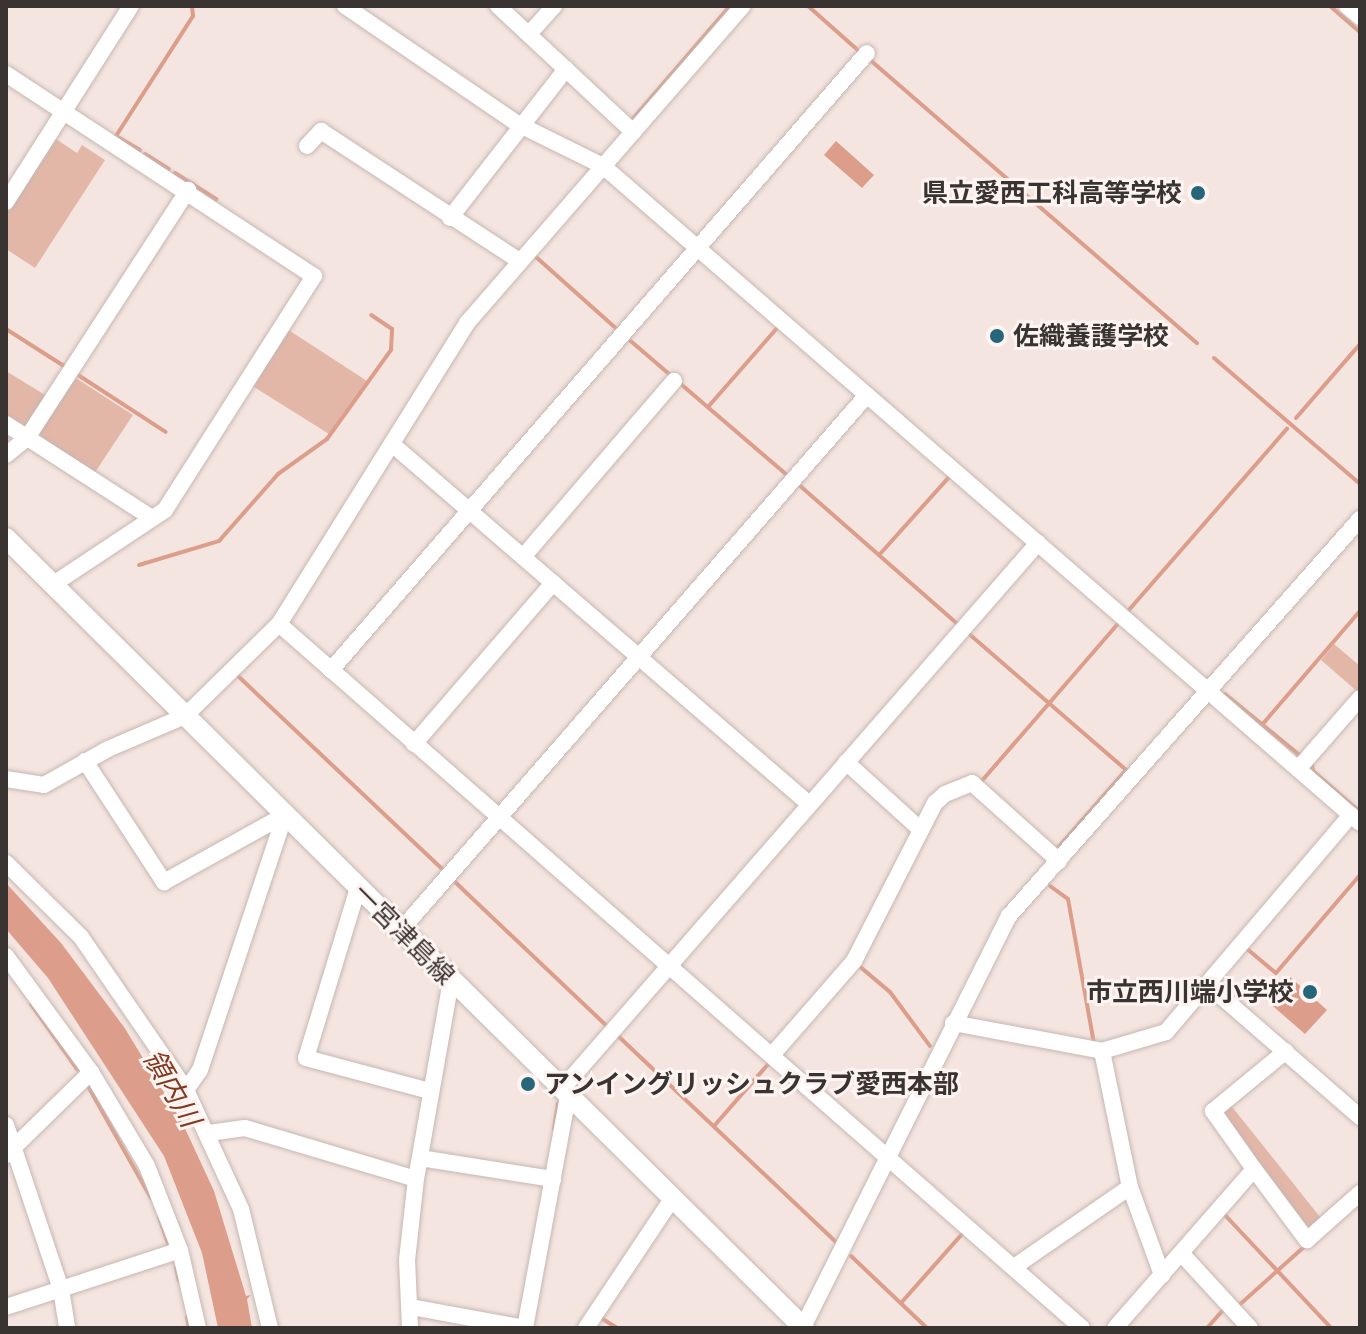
<!DOCTYPE html>
<meta charset="utf-8">
<style>
body{margin:0}
#map{position:relative;width:1366px;height:1334px;overflow:hidden;background:#f5e5e0;font-family:"PT Serif","Noto Sans JP",serif}
div>[style]{position:absolute}
[style*='--x']{left:calc(var(--x)*1px);top:calc(var(--y)*1px);width:calc(var(--w)*1px);rotate:calc(var(--a)*1deg)}
.green>*{inset:0;background:#e3b7a8}
.water>*{inset:0;background:#dc9e8a}
.stream>*{height:4px;margin:-2px;padding:0 2px;transform-origin:2px;border-radius:2px;background:#dc9e8a}
.roads{filter:drop-shadow(0 0 2px #c6b7b2) drop-shadow(0 0 2px #c6b7b2)}
.minor>*{height:16px;margin:-8px;padding:0 8px;transform-origin:8px;border-radius:8px;background:#fff}
.major>*{height:20px;margin:-10px;padding:0 10px;transform-origin:10px;border-radius:10px;background:#fff}
.dots>*{width:22px;height:22px;translate:-50% -50%;box-sizing:border-box;border:4px solid #fdf4f1;border-radius:50%}
span{translate:-50% -50%;white-space:nowrap;text-align:center;line-height:1.15;-webkit-text-stroke:6px #fdf4f1;paint-order:stroke}
.poi-label{font-size:26px;color:#393331;font-weight:700}
.right{translate:-100% -50%;text-align:right}
.left{translate:0 -50%;text-align:left}
.street-label{font-size:26px;color:#393331}
.water-label{font-size:28px;color:#82381f;font-style:italic}
.frame{position:absolute;inset:0;border:8px solid #393331;pointer-events:none}
</style>
<div id="map">
<div class="green">
<i style="clip-path:polygon(53px 137px,77px 153px,82px 145px,105px 160px,35px 268px,6px 249px,6px 210px)"></i>
<i style="clip-path:polygon(287px 329px,367px 381px,329px 434px,251px 385px)"></i>
<i style="clip-path:polygon(6px 371px,50px 398px,29px 430px,6px 420px)"></i>
<i style="clip-path:polygon(71px 375px,133px 415px,92px 477px,33px 439px)"></i>
<i style="clip-path:polygon(1334px 644px,1360px 666px,1359px 693px,1321px 660px)"></i>
<i style="clip-path:polygon(1229px 1103px,1324px 1222px,1311px 1234px,1223px 1118px)"></i>
</div>
<div class="water">
<i style="clip-path:polygon(836px 141px,874px 175px,862px 188px,824px 155px)"></i>
<i style="clip-path:polygon(6px 883px,61px 943px,124px 1027px,182px 1122px,214px 1191px,246px 1296px,251px 1295px,247px 1299px,252px 1328px,218px 1328px,202px 1253px,164px 1156px,48px 978px,6px 929px)"></i>
<i style="clip-path:polygon(1289px 976px,1327px 1010px,1305px 1034px,1267px 1001px)"></i>
</div>
<div class="stream">
<i style="--x:808;--y:6;--w:69;--a:41.5"></i>
<i style="--x:1330;--y:6;--w:40;--a:41"></i>
<i style="--x:869;--y:59;--w:434;--a:40.9"></i>
<i style="--x:631;--y:121;--w:152;--a:-49.3"></i>
<i style="--x:140;--y:150;--w:28;--a:-150"></i>
<i style="--x:116;--y:136;--w:143;--a:-57.3"></i>
<i style="--x:193;--y:16;--w:10;--a:-96"></i>
<i style="--x:145;--y:154;--w:28;--a:32"></i>
<i style="--x:175;--y:173;--w:49;--a:32.4"></i>
<i style="--x:536;--y:257;--w:110;--a:41.7"></i>
<i style="--x:6;--y:329;--w:72;--a:32.6"></i>
<i style="--x:626;--y:337;--w:212;--a:40.6"></i>
<i style="--x:1214;--y:358;--w:193;--a:40.8"></i>
<i style="--x:75;--y:373;--w:108;--a:33"></i>
<i style="--x:708;--y:407;--w:106;--a:-48.8"></i>
<i style="--x:1296;--y:418;--w:98;--a:-49.1"></i>
<i style="--x:798;--y:484;--w:210;--a:41.3"></i>
<i style="--x:880;--y:554;--w:105;--a:-48.1"></i>
<i style="--x:139;--y:565;--w:84;--a:-16.7"></i>
<i style="--x:219;--y:541;--w:89;--a:-48.6"></i>
<i style="--x:278;--y:474;--w:60;--a:-35.5"></i>
<i style="--x:327;--y:439;--w:110;--a:-54.3"></i>
<i style="--x:391;--y:350;--w:21;--a:-87"></i>
<i style="--x:392;--y:329;--w:25;--a:-146"></i>
<i style="--x:1128;--y:611;--w:242;--a:-48.9"></i>
<i style="--x:968;--y:633;--w:209;--a:40.9"></i>
<i style="--x:1126;--y:770;--w:108;--a:131.2"></i>
<i style="--x:238;--y:676;--w:281;--a:43.4"></i>
<i style="--x:1225;--y:694;--w:99;--a:39.3"></i>
<i style="--x:1261;--y:726;--w:152;--a:-49.3"></i>
<i style="--x:1312;--y:765;--w:6;--a:81"></i>
<i style="--x:1313;--y:771;--w:62;--a:41.1"></i>
<i style="--x:980;--y:783;--w:209;--a:-49.1"></i>
<i style="--x:454;--y:881;--w:212;--a:43.5"></i>
<i style="--x:1050;--y:886;--w:22;--a:36"></i>
<i style="--x:1068;--y:899;--w:147;--a:79.8"></i>
<i style="--x:1246;--y:948;--w:39;--a:40"></i>
<i style="--x:1276;--y:973;--w:129;--a:-49.4"></i>
<i style="--x:858;--y:965;--w:42;--a:40.2"></i>
<i style="--x:890;--y:992;--w:67;--a:53.5"></i>
<i style="--x:31;--y:1004;--w:80;--a:54.7"></i>
<i style="--x:617;--y:1035;--w:301;--a:43.4"></i>
<i style="--x:89;--y:1088;--w:126;--a:60.6"></i>
<i style="--x:714;--y:1126;--w:85;--a:-48.8"></i>
<i style="--x:554;--y:1129;--w:26;--a:-81"></i>
<i style="--x:1224;--y:1214;--w:156;--a:46.8"></i>
<i style="--x:159;--y:1217;--w:28;--a:71"></i>
<i style="--x:851;--y:1256;--w:105;--a:43.5"></i>
<i style="--x:176;--y:1268;--w:13;--a:77"></i>
<i style="--x:901;--y:1303;--w:94;--a:-48.5"></i>
<i style="--x:1237;--y:1307;--w:91;--a:-41.9"></i>
<i style="--x:603;--y:1314;--w:4;--a:117"></i>
<i style="--x:601;--y:1318;--w:19;--a:32"></i>
<i style="--x:187;--y:1317;--w:11;--a:80"></i>
<i style="--x:1207;--y:1328;--w:25;--a:-48"></i>
</div>
<div class="roads">
<div class="minor">
<i style="--x:345;--y:6;--w:209;--a:34.3"></i>
<i style="--x:518;--y:124;--w:95;--a:26.3"></i>
<i style="--x:603;--y:166;--w:1002;--a:40.95"></i>
<i style="--x:498;--y:6;--w:185;--a:43"></i>
<i style="--x:1347;--y:6;--w:17;--a:40"></i>
<i style="--x:529;--y:34;--w:38;--a:-48"></i>
<i style="--x:6;--y:74;--w:368;--a:33.3"></i>
<i style="--x:314;--y:276;--w:277;--a:122.5"></i>
<i style="--x:165;--y:510;--w:136;--a:146.4"></i>
<i style="--x:307;--y:146;--w:21;--a:-47"></i>
<i style="--x:321;--y:131;--w:238;--a:33.2"></i>
<i style="--x:6;--y:202;--w:232;--a:-57.5"></i>
<i style="--x:450;--y:218;--w:189;--a:-52.1"></i>
<i style="--x:6;--y:424;--w:174;--a:32.8"></i>
<i style="--x:392;--y:444;--w:551;--a:40.8"></i>
<i style="--x:6;--y:455;--w:27;--a:-39"></i>
<i style="--x:27;--y:438;--w:296;--a:-57"></i>
<i style="--x:523;--y:557;--w:232;--a:-49.4"></i>
<i style="--x:279;--y:624;--w:1068;--a:41.24"></i>
<i style="--x:331;--y:670;--w:817;--a:-49.02"></i>
<i style="--x:414;--y:744;--w:213;--a:-49.2"></i>
<i style="--x:85;--y:761;--w:145;--a:56.9"></i>
<i style="--x:164;--y:882;--w:138;--a:-29"></i>
<i style="--x:846;--y:762;--w:101;--a:42.2"></i>
<i style="--x:1298;--y:769;--w:94;--a:-48.9"></i>
<i style="--x:6;--y:779;--w:38;--a:9"></i>
<i style="--x:44;--y:785;--w:73;--a:-29.4"></i>
<i style="--x:108;--y:749;--w:84;--a:-23.2"></i>
<i style="--x:185;--y:716;--w:132;--a:-44.4"></i>
<i style="--x:279;--y:624;--w:355;--a:-58"></i>
<i style="--x:467;--y:323;--w:420;--a:-49"></i>
<i style="--x:6;--y:863;--w:105;--a:44.6"></i>
<i style="--x:81;--y:937;--w:186;--a:55.5"></i>
<i style="--x:186;--y:1090;--w:131;--a:65.2"></i>
<i style="--x:241;--y:1209;--w:122;--a:76.3"></i>
<i style="--x:358;--y:888;--w:178;--a:107"></i>
<i style="--x:306;--y:1058;--w:128;--a:14.9"></i>
<i style="--x:401;--y:930;--w:709;--a:-48.94"></i>
<i style="--x:6;--y:956;--w:144;--a:53.8"></i>
<i style="--x:91;--y:1072;--w:109;--a:59.2"></i>
<i style="--x:147;--y:1166;--w:90;--a:68.6"></i>
<i style="--x:180;--y:1250;--w:80;--a:77"></i>
<i style="--x:1207;--y:984;--w:222;--a:-49.6"></i>
<i style="--x:953;--y:1023;--w:152;--a:10.6"></i>
<i style="--x:1102;--y:1051;--w:67;--a:-16.5"></i>
<i style="--x:1166;--y:1032;--w:63;--a:-49.5"></i>
<i style="--x:1207;--y:984;--w:203;--a:41"></i>
<i style="--x:1102;--y:1051;--w:139;--a:78.4"></i>
<i style="--x:1130;--y:1187;--w:94;--a:70"></i>
<i style="--x:772;--y:1055;--w:125;--a:-48.9"></i>
<i style="--x:854;--y:961;--w:178;--a:-62.9"></i>
<i style="--x:935;--y:803;--w:13;--a:-42"></i>
<i style="--x:945;--y:794;--w:29;--a:-22"></i>
<i style="--x:972;--y:783;--w:117;--a:41.9"></i>
<i style="--x:186;--y:1090;--w:24;--a:-55"></i>
<i style="--x:200;--y:1070;--w:269;--a:-71.6"></i>
<i style="--x:561;--y:1090;--w:726;--a:-48.91"></i>
<i style="--x:6;--y:1125;--w:173;--a:71.5"></i>
<i style="--x:61;--y:1289;--w:39;--a:81"></i>
<i style="--x:209;--y:1133;--w:36;--a:-8"></i>
<i style="--x:245;--y:1128;--w:178;--a:16.6"></i>
<i style="--x:6;--y:1155;--w:119;--a:-44.3"></i>
<i style="--x:420;--y:1158;--w:135;--a:9"></i>
<i style="--x:1254;--y:1169;--w:89;--a:53.3"></i>
<i style="--x:1307;--y:1240;--w:71;--a:-41.6"></i>
<i style="--x:1181;--y:1253;--w:102;--a:47.4"></i>
<i style="--x:1014;--y:1267;--w:141;--a:-34.6"></i>
<i style="--x:6;--y:1307;--w:183;--a:-18.1"></i>
<i style="--x:411;--y:1307;--w:116;--a:10.4"></i>
<i style="--x:803;--y:1327;--w:460;--a:-63.4"></i>
<i style="--x:1009;--y:916;--w:530;--a:-48.52"></i>
<i style="--x:410;--y:1328;--w:68;--a:-92.5"></i>
<i style="--x:407;--y:1260;--w:81;--a:-83.7"></i>
<i style="--x:416;--y:1179;--w:201;--a:-80"></i>
<i style="--x:525;--y:1328;--w:236;--a:-79.5"></i>
<i style="--x:586;--y:1328;--w:155;--a:-56.3"></i>
<i style="--x:1115;--y:1328;--w:211;--a:-48.8"></i>
<i style="--x:1254;--y:1169;--w:71;--a:-125.3"></i>
<i style="--x:1213;--y:1111;--w:94;--a:-39.4"></i>
</div>
<div class="major">
<i style="--x:6;--y:538;--w:1123;--a:44.71"></i>
</div>
</div>
<div class="dots">
<i style="left:1198px;top:193px;background:#26657a"></i>
<i style="left:997px;top:336px;background:#26657a"></i>
<i style="left:1310px;top:992px;background:#26657a"></i>
<i style="left:528px;top:1084px;background:#26657a"></i>
</div>
<div class="poi-label">
<span class="right" style="left:1182px;top:193px">県立愛西工科高等学校</span>
<span class="left" style="left:1013px;top:336px">佐織養護学校</span>
<span class="right" style="left:1294px;top:992px">市立西川端小学校</span>
<span class="left" style="left:544px;top:1084px">アンイングリッシュクラブ愛西本部</span>
</div>
<div class="street-label">
<span style="left:404px;top:934px;rotate:45deg">一宮津島線</span>
</div>
<div class="water-label">
<span style="left:172px;top:1088px;rotate:60deg">領内川</span>
</div>
<div class="frame"></div>
</div>
